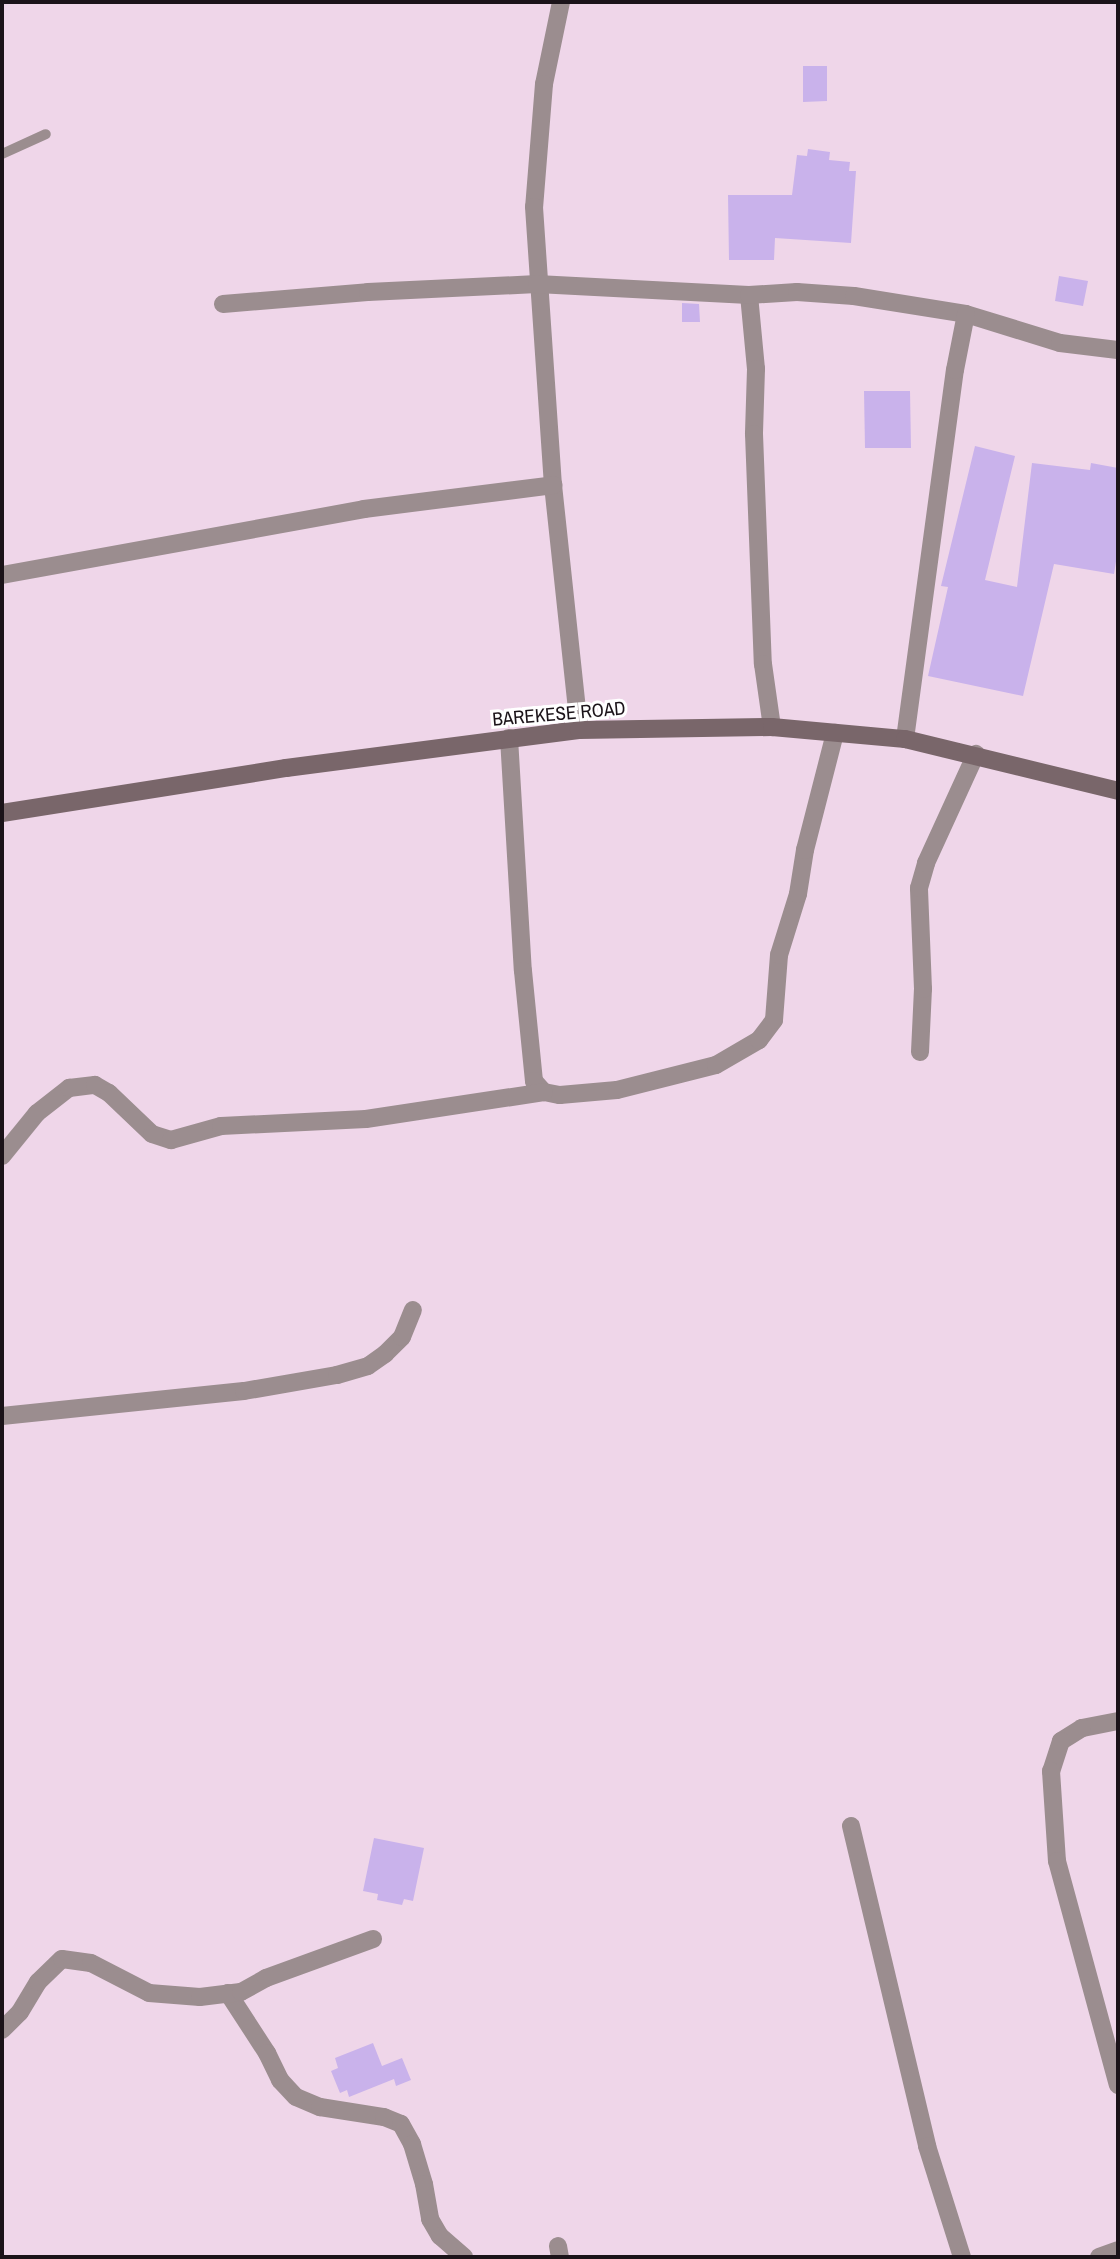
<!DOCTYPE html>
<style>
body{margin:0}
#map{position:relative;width:1120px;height:2259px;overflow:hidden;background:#efd6e9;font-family:"Archivo Narrow",sans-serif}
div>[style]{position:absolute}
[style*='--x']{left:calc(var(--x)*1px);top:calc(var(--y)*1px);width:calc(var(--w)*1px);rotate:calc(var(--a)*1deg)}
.building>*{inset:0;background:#c9b2eb}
.service>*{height:10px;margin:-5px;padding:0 5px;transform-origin:5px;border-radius:5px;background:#9b8d8f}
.minor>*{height:18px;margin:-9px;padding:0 9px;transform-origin:9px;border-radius:9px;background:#9b8d8f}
.secondary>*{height:18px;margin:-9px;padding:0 9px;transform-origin:9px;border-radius:9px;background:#79666a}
span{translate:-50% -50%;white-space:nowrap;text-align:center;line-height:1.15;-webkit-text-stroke:6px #fff;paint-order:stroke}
.street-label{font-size:19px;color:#1b1319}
.frame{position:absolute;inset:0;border:4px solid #1b1319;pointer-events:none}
</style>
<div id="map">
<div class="building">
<i style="clip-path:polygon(803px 66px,827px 66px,827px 101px,803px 102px)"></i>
<i style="clip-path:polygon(808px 149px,830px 152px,829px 160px,850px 162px,849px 171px,856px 171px,851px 243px,775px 238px,774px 260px,729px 260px,728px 195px,792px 195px,797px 155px,807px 156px)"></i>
<i style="clip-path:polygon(1059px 276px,1088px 281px,1083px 306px,1055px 301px)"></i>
<i style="clip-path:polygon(682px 303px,699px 304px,700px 322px,682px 322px)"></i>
<i style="clip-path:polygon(864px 391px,910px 391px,911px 448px,865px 448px)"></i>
<i style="clip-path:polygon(975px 446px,1015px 456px,985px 580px,1017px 587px,1032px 463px,1090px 470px,1091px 463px,1118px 468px,1118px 549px,1114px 574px,1054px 564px,1023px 696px,928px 676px,948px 587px,941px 586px)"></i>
<i style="clip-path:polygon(374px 1838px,424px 1848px,413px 1901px,404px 1899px,402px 1905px,377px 1900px,378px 1894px,363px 1891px)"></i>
<i style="clip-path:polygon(373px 2043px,382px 2066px,402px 2058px,411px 2080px,396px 2086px,394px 2079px,349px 2097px,347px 2090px,340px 2093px,331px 2071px,338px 2068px,335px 2058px)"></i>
</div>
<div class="service">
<i style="--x:2;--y:154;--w:48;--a:-24.4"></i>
</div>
<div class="minor">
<i style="--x:561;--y:2;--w:84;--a:101.7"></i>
<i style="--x:544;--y:84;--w:123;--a:94.6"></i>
<i style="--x:534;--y:207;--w:279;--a:86.1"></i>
<i style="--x:553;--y:485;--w:246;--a:83.9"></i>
<i style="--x:749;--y:295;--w:74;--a:84.6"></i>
<i style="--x:756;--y:369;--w:65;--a:91.8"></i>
<i style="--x:754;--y:434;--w:230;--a:87.8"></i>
<i style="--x:763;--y:664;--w:64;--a:81.9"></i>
<i style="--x:223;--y:304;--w:145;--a:-4.7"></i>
<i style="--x:368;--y:292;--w:169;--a:-2.7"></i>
<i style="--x:537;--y:284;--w:212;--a:3"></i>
<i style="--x:749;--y:295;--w:48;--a:-3.6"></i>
<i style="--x:797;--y:292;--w:57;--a:4"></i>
<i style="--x:854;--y:296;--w:113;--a:9.1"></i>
<i style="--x:966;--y:314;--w:98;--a:17.1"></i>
<i style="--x:1060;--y:343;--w:58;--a:6.9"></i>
<i style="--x:2;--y:575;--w:368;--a:-10.3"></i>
<i style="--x:364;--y:509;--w:191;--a:-7.2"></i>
<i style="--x:509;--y:738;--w:233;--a:86.6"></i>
<i style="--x:523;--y:971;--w:111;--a:84.3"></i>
<i style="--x:534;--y:1081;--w:15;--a:48"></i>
<i style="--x:544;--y:1092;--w:16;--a:11"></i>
<i style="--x:560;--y:1095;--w:57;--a:-5"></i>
<i style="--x:617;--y:1090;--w:102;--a:-14.2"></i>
<i style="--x:716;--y:1065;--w:50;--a:-30.2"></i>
<i style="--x:759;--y:1040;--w:25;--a:-53"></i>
<i style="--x:774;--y:1020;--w:65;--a:-85.6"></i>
<i style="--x:779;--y:955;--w:64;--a:-72.7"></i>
<i style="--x:798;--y:894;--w:45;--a:-81"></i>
<i style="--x:805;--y:850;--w:121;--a:-75.6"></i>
<i style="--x:905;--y:739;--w:372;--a:-82.3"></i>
<i style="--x:955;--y:370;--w:57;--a:-78.9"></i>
<i style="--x:920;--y:1052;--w:63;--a:-87.3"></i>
<i style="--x:923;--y:989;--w:101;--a:-92.3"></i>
<i style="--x:919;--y:888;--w:26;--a:-74"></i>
<i style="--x:926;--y:863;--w:120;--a:-65.4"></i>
<i style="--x:2;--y:1156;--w:55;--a:-50.9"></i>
<i style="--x:37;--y:1113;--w:41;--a:-38"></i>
<i style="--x:69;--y:1088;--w:26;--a:-7"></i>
<i style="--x:95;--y:1085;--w:16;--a:30"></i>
<i style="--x:109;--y:1093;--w:59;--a:43.6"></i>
<i style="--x:152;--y:1134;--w:20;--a:18"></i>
<i style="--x:171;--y:1140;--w:52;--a:-15.6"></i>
<i style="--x:221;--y:1126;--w:145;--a:-2.8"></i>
<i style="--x:366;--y:1119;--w:180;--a:-8.6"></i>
<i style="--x:2;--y:1416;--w:243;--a:-5.9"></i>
<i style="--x:244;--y:1391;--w:94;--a:-9.8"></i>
<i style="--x:337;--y:1375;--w:32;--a:-16"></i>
<i style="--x:368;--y:1366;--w:21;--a:-35"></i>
<i style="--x:385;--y:1354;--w:24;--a:-45"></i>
<i style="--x:402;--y:1337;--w:29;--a:-68"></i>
<i style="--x:1118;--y:1721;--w:37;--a:169"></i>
<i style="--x:1082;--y:1728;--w:25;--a:148"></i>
<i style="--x:1061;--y:1741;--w:32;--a:108"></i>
<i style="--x:1051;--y:1771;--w:90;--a:86.2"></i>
<i style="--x:1057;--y:1861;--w:232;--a:74.8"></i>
<i style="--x:851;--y:1826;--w:329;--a:76.6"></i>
<i style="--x:927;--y:2146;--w:116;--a:72.5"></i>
<i style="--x:228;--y:1993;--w:72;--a:57"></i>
<i style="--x:267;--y:2053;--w:30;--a:64"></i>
<i style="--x:280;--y:2080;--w:23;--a:47"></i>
<i style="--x:296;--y:2097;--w:26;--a:23"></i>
<i style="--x:320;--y:2107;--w:65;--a:8.9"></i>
<i style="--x:384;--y:2117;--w:18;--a:22"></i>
<i style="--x:401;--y:2124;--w:23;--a:61"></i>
<i style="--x:412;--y:2144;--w:42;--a:73.3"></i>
<i style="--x:424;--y:2184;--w:36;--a:80"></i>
<i style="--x:430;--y:2219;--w:20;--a:60"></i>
<i style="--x:440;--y:2236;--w:32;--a:41"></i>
<i style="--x:2;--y:2030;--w:25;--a:-45"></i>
<i style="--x:20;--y:2012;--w:35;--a:-59"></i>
<i style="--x:38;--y:1982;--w:33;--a:-44"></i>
<i style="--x:62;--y:1959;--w:29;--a:8"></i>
<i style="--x:91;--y:1963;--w:65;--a:27.3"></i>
<i style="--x:149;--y:1993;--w:51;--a:4.5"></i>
<i style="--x:200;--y:1997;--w:41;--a:-7"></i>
<i style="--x:241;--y:1992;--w:29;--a:-29"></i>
<i style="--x:266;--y:1978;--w:114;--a:-20"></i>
<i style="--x:558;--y:2246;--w:11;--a:80"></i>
<i style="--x:1099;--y:2257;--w:20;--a:-20"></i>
</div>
<div class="secondary">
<i style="--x:2;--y:813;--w:288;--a:-9"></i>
<i style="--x:286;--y:768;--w:295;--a:-7.4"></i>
<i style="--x:579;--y:730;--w:193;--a:-0.9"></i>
<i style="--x:772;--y:727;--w:134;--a:5.2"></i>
<i style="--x:905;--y:739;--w:219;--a:13.7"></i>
</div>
<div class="street-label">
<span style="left:559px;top:714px;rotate:-5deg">BAREKESE ROAD</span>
</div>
<div class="frame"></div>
</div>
